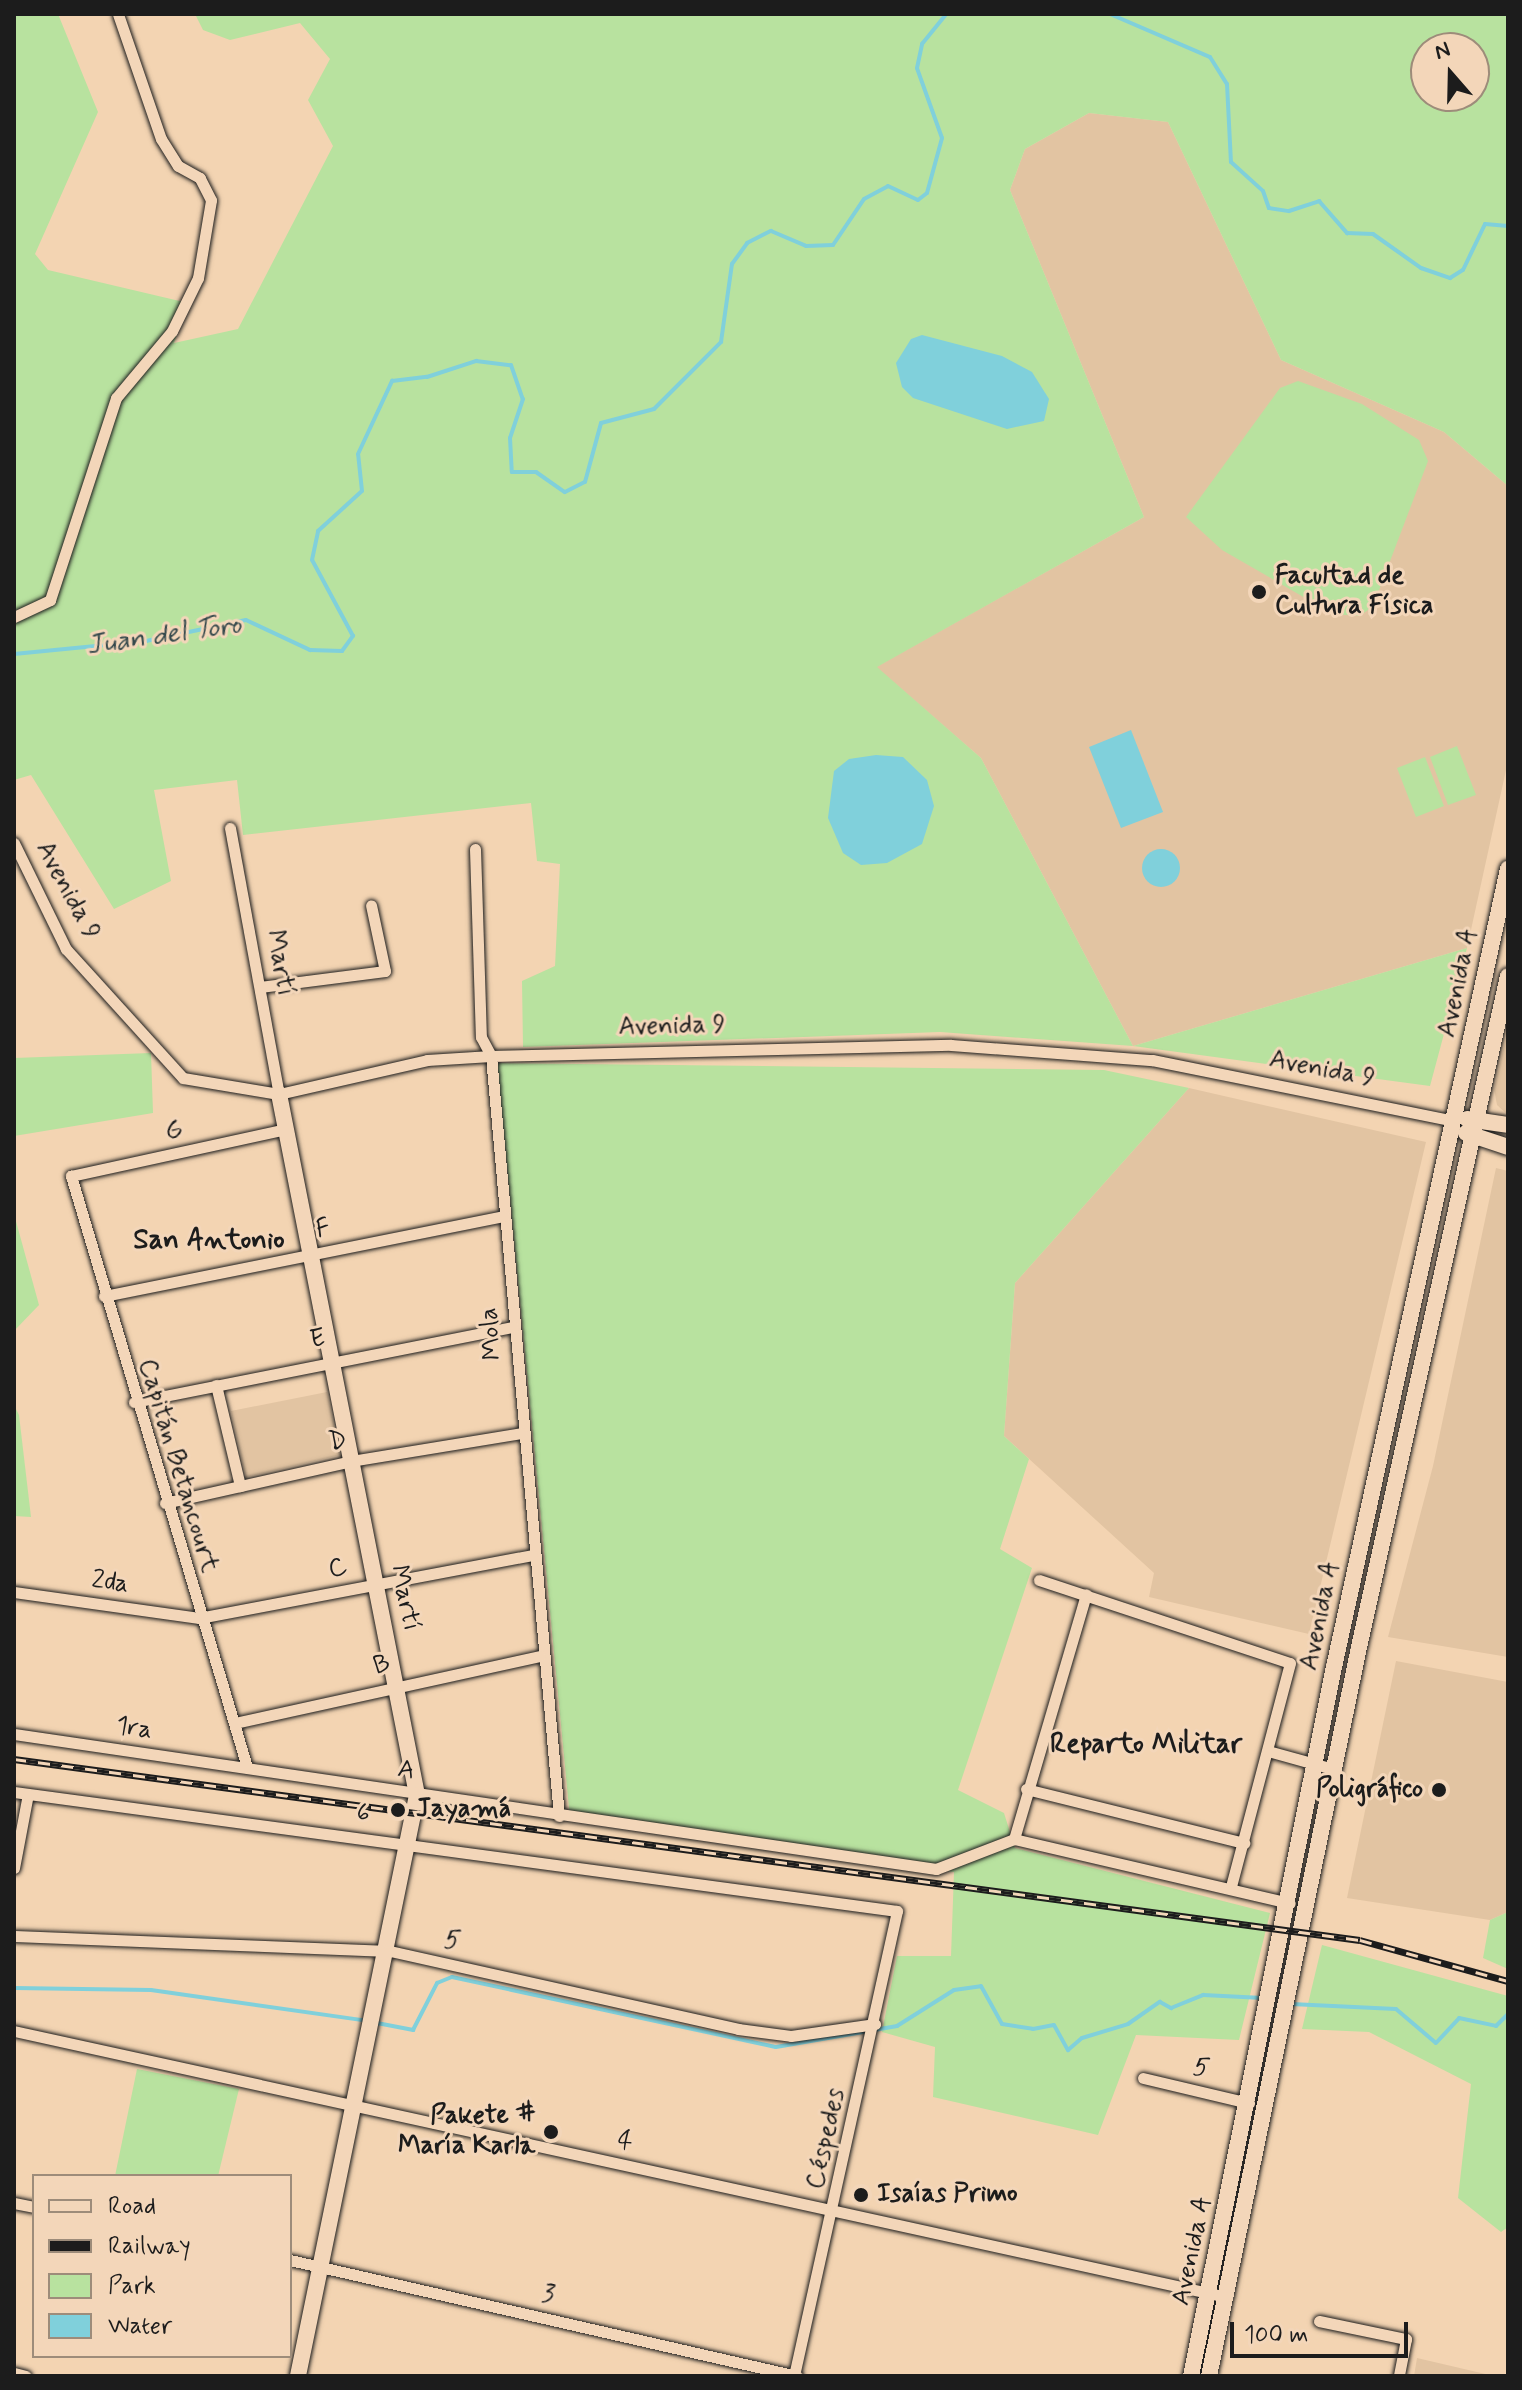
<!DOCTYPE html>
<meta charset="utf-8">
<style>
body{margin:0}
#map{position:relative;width:1522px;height:2390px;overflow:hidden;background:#f3d4b2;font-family:Mynerve,sans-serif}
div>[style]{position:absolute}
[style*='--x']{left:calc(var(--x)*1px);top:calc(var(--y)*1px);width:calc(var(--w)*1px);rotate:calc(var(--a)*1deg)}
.built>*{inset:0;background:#e2c4a2}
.green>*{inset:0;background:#b8e29f}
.water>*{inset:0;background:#80d0db}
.round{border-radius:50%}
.stream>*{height:4px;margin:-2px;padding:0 2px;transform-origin:2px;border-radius:2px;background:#80d0db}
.roads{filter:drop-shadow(0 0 2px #1c1c1c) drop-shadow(0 0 2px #1c1c1c)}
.street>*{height:11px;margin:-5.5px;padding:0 5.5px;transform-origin:5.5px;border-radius:5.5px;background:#f3d6b9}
.secondary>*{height:16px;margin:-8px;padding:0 8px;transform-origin:8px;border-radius:8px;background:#f3d6b9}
.rail>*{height:7px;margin-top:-3.5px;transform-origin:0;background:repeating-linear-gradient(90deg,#f3d6b9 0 12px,#1c1c1c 0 24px);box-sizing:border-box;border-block:2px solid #1c1c1c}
.dots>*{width:22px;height:22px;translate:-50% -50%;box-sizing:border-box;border:4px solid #f3d6b9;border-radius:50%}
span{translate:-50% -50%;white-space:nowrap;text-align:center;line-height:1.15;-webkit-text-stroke:6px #f3d6b9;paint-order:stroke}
.poi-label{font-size:26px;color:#1c1c1c;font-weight:700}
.left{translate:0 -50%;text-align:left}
.right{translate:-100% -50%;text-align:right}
.street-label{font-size:26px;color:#1c1c1c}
.water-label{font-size:28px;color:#35494c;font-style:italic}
.neighbourhood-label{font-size:28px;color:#1c1c1c;font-weight:700}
.frame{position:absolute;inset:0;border:16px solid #1c1c1c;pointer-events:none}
.legend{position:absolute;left:32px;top:2174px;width:260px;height:184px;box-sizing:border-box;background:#f3d6b9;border:2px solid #9d8c7a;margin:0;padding:10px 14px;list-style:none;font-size:24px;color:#1c1c1c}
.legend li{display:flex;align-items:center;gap:16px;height:40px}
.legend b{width:40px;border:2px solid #9d8c7a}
.north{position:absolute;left:1410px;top:32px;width:80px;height:80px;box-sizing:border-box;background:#f3d6b9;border:2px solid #9d8c7a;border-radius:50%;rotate:340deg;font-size:22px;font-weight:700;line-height:32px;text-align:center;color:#1c1c1c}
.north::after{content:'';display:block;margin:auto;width:28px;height:36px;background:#1c1c1c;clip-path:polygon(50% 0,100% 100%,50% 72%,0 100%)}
.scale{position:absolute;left:1230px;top:2322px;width:178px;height:36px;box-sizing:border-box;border:4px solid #1c1c1c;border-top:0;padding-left:10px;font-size:24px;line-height:28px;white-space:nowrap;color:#1c1c1c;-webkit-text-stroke:6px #f3d6b9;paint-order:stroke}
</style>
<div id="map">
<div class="built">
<i style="clip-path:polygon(1089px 113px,1168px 122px,1281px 360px,1444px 432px,1508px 486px,1508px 761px,1467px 948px,1133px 1046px,981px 758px,876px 667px,1144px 517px,1010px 190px,1025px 149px)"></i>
<i style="clip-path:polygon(1508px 1029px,1508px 1115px,1497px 1105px,1494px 1089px)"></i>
<i style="clip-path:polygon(1189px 1088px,1426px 1142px,1309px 1634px,1149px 1597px,1154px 1573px,1004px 1436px,1015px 1283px)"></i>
<i style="clip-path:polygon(1496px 1168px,1508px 1171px,1508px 1657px,1388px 1637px,1433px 1466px)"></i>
<i style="clip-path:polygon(327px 1392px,340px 1455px,246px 1477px,231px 1411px)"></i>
<i style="clip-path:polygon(1396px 1661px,1508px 1682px,1508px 1912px,1490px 1920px,1347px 1898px)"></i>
<i style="clip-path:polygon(1417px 2358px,1494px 2376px,1414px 2376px)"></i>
</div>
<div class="green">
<i style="clip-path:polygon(evenodd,14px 14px,58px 14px,98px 112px,35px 254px,48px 270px,188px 303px,174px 343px,238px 329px,333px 146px,308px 100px,330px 59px,300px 23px,230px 40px,203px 30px,195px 14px,1508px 14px,1508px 486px,1444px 432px,1281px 360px,1168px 122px,1089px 113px,1025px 149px,1010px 190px,1144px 517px,877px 667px,981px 758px,1133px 1046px,1467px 948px,1430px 1086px,1133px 1046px,940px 1032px,523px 1047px,522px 981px,555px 966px,560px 864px,537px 861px,531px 803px,243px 835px,237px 780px,154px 790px,171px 881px,114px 909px,31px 775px,14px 780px,14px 14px,1426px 48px,1474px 48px,1474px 96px,1426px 96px,1426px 48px)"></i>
<i style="clip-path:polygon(1298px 381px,1362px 404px,1419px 440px,1428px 461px,1373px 606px,1360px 616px,1333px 614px,1222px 550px,1186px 517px,1280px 388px)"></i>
<i style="clip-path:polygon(1457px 746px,1476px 795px,1448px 805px,1430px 757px)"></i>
<i style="clip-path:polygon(1425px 757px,1444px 806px,1416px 817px,1397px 768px)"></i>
<i style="clip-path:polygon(151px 1053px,153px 1113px,14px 1136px,14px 1058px)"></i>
<i style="clip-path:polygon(497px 1063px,1104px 1070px,1189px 1088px,1015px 1283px,1004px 1436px,1029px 1459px,1000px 1549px,1032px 1568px,958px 1790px,1004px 1813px,1015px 1848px,1270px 1913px,1239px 2040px,1136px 2035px,1098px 2135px,933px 2097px,935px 2047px,882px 2032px,897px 1956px,951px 1956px,954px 1872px,570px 1818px)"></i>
<i style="clip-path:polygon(14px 1214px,39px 1305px,14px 1331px)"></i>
<i style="clip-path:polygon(14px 1405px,19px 1415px,31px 1517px,14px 1516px)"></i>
<i style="clip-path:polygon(1508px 1912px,1508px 1969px,1483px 1958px,1490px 1920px)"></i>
<i style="clip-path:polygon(1322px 1945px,1508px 1996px,1508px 2227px,1501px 2232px,1458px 2198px,1471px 2084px,1369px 2032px,1302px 2029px)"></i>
<i style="clip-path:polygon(137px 2069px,239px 2089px,218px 2176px,115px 2176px)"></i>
</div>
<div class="water">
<i style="clip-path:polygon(922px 335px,1002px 356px,1032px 372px,1049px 399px,1044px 421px,1007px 429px,913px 398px,902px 387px,896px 363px,911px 339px)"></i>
<i style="clip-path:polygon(1131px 730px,1163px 812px,1121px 828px,1089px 747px)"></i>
<i style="clip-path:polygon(876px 755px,903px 757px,927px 780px,934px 806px,922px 844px,887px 863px,861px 865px,843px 853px,828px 818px,834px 771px,849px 759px)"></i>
<i class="round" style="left:1142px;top:849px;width:38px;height:38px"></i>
</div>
<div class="stream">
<i style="--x:1110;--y:14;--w:109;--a:23.3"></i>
<i style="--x:1210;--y:57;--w:32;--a:58"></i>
<i style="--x:1227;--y:84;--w:78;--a:87.1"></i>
<i style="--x:1231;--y:162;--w:43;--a:42.2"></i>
<i style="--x:1263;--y:191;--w:18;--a:71"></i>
<i style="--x:1269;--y:208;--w:20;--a:9"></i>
<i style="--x:1289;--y:211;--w:32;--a:-18"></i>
<i style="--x:1319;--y:201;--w:43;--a:48.8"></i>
<i style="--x:1347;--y:233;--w:26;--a:2"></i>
<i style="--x:1373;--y:234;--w:59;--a:35.3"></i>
<i style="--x:1421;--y:268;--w:31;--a:19"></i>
<i style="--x:1450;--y:278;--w:15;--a:-32"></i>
<i style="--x:1463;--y:270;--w:51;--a:-64.4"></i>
<i style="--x:1485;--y:224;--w:23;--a:5"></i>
<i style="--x:14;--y:654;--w:133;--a:-5.6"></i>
<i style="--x:146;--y:641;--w:102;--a:-11.9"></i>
<i style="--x:246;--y:620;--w:71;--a:25.1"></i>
<i style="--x:310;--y:650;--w:32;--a:2"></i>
<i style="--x:342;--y:651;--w:19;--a:-54"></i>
<i style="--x:353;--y:636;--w:86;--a:-118.3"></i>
<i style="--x:312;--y:560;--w:30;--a:-78"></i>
<i style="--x:318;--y:531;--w:59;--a:-42.3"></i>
<i style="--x:362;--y:491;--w:37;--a:-96"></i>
<i style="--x:358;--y:454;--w:81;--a:-65"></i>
<i style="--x:392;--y:381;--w:35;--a:-7"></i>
<i style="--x:427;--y:377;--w:52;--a:-18.1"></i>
<i style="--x:476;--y:361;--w:35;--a:7"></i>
<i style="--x:511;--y:365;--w:36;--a:71"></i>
<i style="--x:523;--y:399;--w:41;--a:108.4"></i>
<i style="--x:510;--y:438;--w:34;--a:87"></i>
<i style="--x:512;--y:472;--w:24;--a:0"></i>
<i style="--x:536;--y:472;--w:35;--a:35"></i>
<i style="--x:565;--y:492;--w:22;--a:-27"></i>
<i style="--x:585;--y:482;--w:61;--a:-74.8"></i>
<i style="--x:601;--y:423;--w:55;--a:-14.8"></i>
<i style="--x:654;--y:409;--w:95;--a:-45"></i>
<i style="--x:721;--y:342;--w:79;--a:-82"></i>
<i style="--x:732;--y:264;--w:26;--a:-54"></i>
<i style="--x:747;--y:243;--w:27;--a:-27"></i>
<i style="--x:771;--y:231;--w:38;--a:23"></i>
<i style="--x:806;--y:246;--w:27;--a:-2"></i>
<i style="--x:833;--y:245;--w:55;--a:-56"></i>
<i style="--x:864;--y:199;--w:27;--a:-28"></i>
<i style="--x:888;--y:186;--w:33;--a:25"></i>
<i style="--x:918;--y:200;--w:11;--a:-38"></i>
<i style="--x:927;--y:193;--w:57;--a:-74.7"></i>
<i style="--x:942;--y:138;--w:74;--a:-109.7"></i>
<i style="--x:917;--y:68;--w:25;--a:-78"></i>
<i style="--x:922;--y:44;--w:38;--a:-51"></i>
<i style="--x:14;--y:1988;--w:137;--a:0.8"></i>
<i style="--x:151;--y:1990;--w:219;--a:8.1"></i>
<i style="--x:1291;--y:2004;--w:105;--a:2.7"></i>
<i style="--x:1396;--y:2009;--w:52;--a:40.4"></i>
<i style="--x:1436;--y:2043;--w:34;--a:-47"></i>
<i style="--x:1459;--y:2018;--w:38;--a:12"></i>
<i style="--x:1496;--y:2026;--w:17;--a:-45"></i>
<i style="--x:377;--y:2023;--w:37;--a:11"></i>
<i style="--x:413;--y:2030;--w:53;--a:-62.9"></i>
<i style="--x:437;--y:1983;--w:16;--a:-22"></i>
<i style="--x:452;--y:1977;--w:331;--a:12.2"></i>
<i style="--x:776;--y:2047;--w:123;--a:-9.8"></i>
<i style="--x:897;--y:2026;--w:67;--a:-32.3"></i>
<i style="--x:954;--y:1990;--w:27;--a:-8"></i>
<i style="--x:981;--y:1986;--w:43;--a:61.1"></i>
<i style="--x:1002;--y:2024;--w:31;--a:9"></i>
<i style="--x:1033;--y:2029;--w:21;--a:-11"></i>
<i style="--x:1054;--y:2025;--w:29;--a:61"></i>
<i style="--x:1068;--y:2050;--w:18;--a:-41"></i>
<i style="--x:1082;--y:2038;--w:48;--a:-16.9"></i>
<i style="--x:1128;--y:2024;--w:39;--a:-35"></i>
<i style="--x:1160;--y:2002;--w:13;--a:29"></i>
<i style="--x:1171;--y:2008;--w:35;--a:-22"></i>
<i style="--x:1203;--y:1995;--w:60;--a:2.9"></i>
</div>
<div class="roads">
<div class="street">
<i style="--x:14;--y:617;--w:40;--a:-25"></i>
<i style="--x:50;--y:600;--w:213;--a:-71.9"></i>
<i style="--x:116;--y:398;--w:87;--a:-50.1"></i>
<i style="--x:172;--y:331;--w:59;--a:-63.9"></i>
<i style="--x:198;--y:278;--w:79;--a:-80.5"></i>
<i style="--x:211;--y:200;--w:25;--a:-117"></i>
<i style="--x:200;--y:178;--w:25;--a:-151"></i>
<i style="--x:178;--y:166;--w:32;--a:-122"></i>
<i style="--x:161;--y:139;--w:132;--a:-109"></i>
<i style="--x:230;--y:828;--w:270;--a:79.6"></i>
<i style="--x:14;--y:843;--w:118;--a:63.9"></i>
<i style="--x:66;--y:949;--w:174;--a:47.8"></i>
<i style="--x:183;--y:1078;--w:97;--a:9.5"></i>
<i style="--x:279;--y:1094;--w:152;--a:-12.9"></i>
<i style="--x:427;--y:1060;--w:64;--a:-3.6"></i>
<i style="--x:491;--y:1056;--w:460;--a:-1.4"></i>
<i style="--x:951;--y:1045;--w:202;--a:4.3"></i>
<i style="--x:1152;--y:1060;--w:308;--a:11.4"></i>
<i style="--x:475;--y:849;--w:188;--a:88.2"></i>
<i style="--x:481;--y:1037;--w:21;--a:62"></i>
<i style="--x:491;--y:1056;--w:763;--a:84.89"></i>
<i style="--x:260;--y:987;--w:126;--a:-7.3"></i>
<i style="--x:385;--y:971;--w:67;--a:-102"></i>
<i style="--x:104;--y:1296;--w:408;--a:-11.3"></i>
<i style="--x:216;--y:1385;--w:104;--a:76.6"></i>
<i style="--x:134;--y:1402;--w:386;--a:-11.2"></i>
<i style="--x:165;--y:1503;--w:191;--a:-12.7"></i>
<i style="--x:351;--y:1461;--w:173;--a:-9.3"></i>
<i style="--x:1039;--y:1580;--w:264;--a:18.3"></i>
<i style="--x:1290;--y:1663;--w:231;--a:104.8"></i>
<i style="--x:14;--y:1592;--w:187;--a:8"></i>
<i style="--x:199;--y:1618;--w:339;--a:-10.7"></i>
<i style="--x:235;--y:1723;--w:312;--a:-12.4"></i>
<i style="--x:14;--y:1734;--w:932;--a:8.33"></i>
<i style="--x:936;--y:1869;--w:84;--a:-21"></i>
<i style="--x:1014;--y:1839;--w:283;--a:13.1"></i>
<i style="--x:1268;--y:1751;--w:67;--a:15.5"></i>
<i style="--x:247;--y:1767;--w:617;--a:-106.58"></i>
<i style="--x:71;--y:1176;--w:220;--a:-12.3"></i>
<i style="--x:1026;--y:1789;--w:225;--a:13.9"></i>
<i style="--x:14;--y:1792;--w:891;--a:7.68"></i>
<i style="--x:897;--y:1911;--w:476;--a:102.5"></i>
<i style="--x:1014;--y:1839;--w:255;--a:-73.6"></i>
<i style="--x:14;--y:1868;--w:75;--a:-79.3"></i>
<i style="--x:14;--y:1936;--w:376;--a:2.3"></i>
<i style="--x:390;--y:1951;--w:357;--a:12.6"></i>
<i style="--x:738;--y:2029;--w:53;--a:7.5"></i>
<i style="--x:791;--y:2036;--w:85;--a:-8.1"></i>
<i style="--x:14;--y:2031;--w:1242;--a:12.37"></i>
<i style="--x:1143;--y:2078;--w:109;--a:13.3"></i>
<i style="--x:14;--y:2203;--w:20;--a:11"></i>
<i style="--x:290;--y:2260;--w:520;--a:12.89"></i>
<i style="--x:1319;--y:2321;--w:89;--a:11.7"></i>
<i style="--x:1406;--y:2339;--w:38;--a:101"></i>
<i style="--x:14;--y:2373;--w:12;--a:14"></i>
</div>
<div class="secondary">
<i style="--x:279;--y:1094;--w:714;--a:78.86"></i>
<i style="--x:417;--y:1795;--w:593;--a:101.58"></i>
<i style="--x:1467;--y:1119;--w:41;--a:8.3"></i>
<i style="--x:1466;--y:1133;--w:44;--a:18.4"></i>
<i style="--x:1191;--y:2376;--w:723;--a:-78.6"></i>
<i style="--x:1334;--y:1667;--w:817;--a:-77.7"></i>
<i style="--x:1209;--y:2376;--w:744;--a:-78.37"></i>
<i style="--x:1359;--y:1647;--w:687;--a:-77.48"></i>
</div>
</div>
<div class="rail">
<i style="--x:14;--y:1759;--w:1358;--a:7.66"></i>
<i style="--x:1360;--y:1940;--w:154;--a:15.5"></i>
</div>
<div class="dots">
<i style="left:1259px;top:592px;background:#1c1c1c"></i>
<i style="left:1439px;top:1790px;background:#1c1c1c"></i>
<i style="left:398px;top:1810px;background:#1c1c1c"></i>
<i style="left:551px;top:2132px;background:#1c1c1c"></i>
<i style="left:861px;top:2195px;background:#1c1c1c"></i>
</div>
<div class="poi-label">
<span class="left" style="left:1275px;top:592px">Facultad de<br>Cultura Física</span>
<span class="right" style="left:1423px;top:1790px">Poligráfico</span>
<span class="left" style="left:416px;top:1810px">Jayamá</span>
<span class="right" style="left:535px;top:2132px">Pakete #<br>María Karla</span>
<span class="left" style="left:877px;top:2195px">Isaías Primo</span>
</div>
<div class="street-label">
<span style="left:67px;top:891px;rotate:62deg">Avenida 9</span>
<span style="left:279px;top:963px;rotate:80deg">Martí</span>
<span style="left:1459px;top:983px;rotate:-78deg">Avenida A</span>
<span style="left:672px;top:1027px;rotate:-1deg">Avenida 9</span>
<span style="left:1322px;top:1070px;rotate:11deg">Avenida 9</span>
<span style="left:174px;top:1131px;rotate:-12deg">G</span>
<span style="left:323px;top:1230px;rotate:-11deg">F</span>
<span style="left:492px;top:1334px;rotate:-95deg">Mola</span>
<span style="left:318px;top:1340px;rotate:-12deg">E</span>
<span style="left:338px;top:1442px;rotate:-11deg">D</span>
<span style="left:177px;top:1466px;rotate:73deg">Capitán Betancourt</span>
<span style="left:338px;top:1569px;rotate:-11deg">C</span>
<span style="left:110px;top:1583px;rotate:8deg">2da</span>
<span style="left:404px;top:1598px;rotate:78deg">Martí</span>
<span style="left:1321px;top:1616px;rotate:-78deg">Avenida A</span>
<span style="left:382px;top:1666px;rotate:-13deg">B</span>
<span style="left:134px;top:1729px;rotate:8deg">1ra</span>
<span style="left:406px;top:1771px;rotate:9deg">A</span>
<span style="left:363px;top:1814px;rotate:7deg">6</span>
<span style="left:452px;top:1942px;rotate:12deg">5</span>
<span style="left:1201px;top:2069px;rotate:13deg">5</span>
<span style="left:827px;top:2139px;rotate:-78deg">Céspedes</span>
<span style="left:625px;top:2142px;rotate:13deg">4</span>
<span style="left:1193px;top:2251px;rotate:-78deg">Avenida A</span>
<span style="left:548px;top:2296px;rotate:13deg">3</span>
</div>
<div class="water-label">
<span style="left:164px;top:636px;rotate:-8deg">Juan del Toro</span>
</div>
<div class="neighbourhood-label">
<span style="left:209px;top:1241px">San Antonio</span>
<span style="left:1146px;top:1745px">Reparto Militar</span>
</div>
<div class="frame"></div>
<ul class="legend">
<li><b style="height:10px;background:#f3d6b9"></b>Road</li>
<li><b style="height:10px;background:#1c1c1c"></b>Railway</li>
<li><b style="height:22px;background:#b8e29f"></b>Park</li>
<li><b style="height:22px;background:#80d0db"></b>Water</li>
</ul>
<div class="north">N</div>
<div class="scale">100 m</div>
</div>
